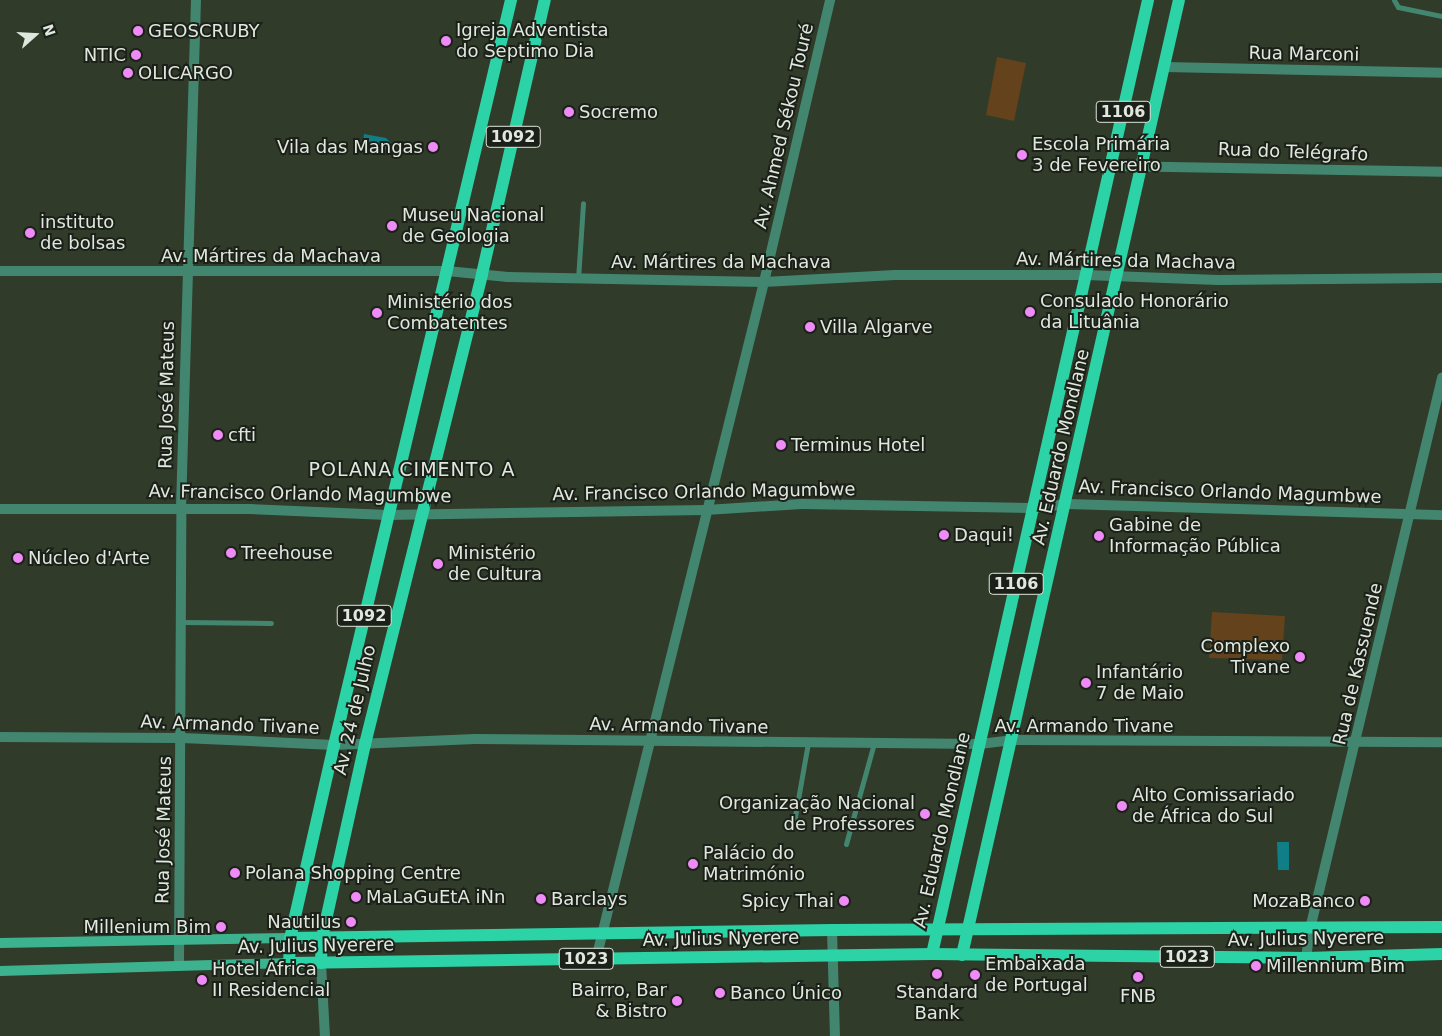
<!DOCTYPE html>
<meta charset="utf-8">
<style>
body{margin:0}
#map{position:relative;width:1442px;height:1036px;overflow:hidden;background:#303b2a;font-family:"DejaVu Sans",sans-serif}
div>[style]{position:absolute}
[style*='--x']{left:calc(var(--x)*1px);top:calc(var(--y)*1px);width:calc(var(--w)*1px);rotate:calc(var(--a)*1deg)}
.green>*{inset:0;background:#63421c}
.water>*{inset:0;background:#0f7e87}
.service>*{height:5px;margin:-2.5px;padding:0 2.5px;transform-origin:2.5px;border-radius:2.5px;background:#43866f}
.minor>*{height:10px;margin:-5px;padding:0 5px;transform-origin:5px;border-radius:5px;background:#43866f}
.secondary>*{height:10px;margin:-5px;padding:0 5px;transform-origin:5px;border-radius:5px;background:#3db28f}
.primary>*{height:12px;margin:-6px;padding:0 6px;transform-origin:6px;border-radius:6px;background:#2cd3a6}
.dots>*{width:14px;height:14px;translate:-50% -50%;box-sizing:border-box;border:2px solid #1b2019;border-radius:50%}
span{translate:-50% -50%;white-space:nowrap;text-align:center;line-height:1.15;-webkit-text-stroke:4px #1b2019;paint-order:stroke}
.shield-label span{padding:1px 4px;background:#1b2019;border:1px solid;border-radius:4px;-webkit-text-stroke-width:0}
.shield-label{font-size:16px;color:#e0e8dd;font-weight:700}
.poi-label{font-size:18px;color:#e0e8dd}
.left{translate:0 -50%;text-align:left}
.right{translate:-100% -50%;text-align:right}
.street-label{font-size:18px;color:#e0e8dd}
.neighbourhood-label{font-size:19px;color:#e0e8dd;letter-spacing:1px}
.north{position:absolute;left:10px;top:10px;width:50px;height:50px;-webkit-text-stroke:4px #1b2019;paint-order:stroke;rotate:71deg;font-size:14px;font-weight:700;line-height:20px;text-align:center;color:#e0e8dd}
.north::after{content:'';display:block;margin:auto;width:18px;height:22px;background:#e0e8dd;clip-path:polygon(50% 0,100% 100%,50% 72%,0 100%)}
</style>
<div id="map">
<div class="green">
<i style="clip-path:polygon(997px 57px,1026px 63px,1014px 121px,986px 115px)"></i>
<i style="clip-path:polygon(1212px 612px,1285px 616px,1282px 660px,1209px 658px)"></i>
</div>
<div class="water">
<i style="clip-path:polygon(364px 134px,386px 138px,391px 143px,390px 150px,362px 147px)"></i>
<i style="clip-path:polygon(1277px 842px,1289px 842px,1289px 870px,1278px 870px)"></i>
</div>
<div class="service">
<i style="--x:1394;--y:0;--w:8;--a:60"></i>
<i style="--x:1398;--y:7;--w:45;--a:11.6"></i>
<i style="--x:578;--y:279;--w:76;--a:-86.2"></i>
<i style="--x:181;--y:622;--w:90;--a:0.6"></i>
<i style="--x:794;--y:822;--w:80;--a:-80"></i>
<i style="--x:846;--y:844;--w:105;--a:-74.5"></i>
</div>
<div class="minor">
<i style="--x:1165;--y:67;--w:277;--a:1.2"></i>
<i style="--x:1111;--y:166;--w:331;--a:1"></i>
<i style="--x:0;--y:271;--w:447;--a:0"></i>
<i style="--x:447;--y:271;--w:61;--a:5.6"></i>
<i style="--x:508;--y:277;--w:256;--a:1.1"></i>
<i style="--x:764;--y:282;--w:131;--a:-3.1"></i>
<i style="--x:895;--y:275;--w:191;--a:0"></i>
<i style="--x:1086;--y:275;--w:132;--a:2.2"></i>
<i style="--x:1218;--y:280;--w:224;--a:-0.5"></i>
<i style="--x:0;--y:509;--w:250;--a:0"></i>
<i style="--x:250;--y:509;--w:137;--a:2.5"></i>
<i style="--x:387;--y:515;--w:319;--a:-0.9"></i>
<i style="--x:706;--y:510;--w:96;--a:-3.6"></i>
<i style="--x:802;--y:504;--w:232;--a:1"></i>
<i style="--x:1034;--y:508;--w:33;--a:-7"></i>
<i style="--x:1067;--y:504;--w:375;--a:1.7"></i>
<i style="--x:0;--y:737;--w:182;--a:0.3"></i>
<i style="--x:182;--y:738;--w:152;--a:2.6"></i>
<i style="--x:334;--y:745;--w:141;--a:-2.4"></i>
<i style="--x:475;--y:739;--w:505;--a:0.57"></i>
<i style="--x:980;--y:744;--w:32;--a:-7"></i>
<i style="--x:1012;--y:740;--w:430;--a:0.3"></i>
<i style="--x:832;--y:930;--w:106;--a:88.4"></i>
<i style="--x:1306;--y:958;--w:29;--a:-82"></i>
<i style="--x:1310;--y:929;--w:567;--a:-76.53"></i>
<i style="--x:596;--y:959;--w:698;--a:-76.06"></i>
<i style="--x:764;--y:282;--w:290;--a:-76.8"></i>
<i style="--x:321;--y:963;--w:73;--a:86.9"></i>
<i style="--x:179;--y:966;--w:458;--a:-89.7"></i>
<i style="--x:181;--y:508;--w:508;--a:-88.31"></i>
</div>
<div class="secondary">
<i style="--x:0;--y:943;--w:290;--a:-1"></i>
<i style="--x:0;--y:971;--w:289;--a:-1.6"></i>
</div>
<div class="primary">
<i style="--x:511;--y:0;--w:766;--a:103.36"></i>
<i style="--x:334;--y:745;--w:198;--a:102.8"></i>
<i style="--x:290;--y:938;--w:25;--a:92"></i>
<i style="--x:289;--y:963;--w:643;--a:-0.8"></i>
<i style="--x:932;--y:954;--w:374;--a:0.6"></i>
<i style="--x:1306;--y:958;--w:136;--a:-1.7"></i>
<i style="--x:290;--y:938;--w:542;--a:-0.85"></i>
<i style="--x:832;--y:930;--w:610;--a:-0.28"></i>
<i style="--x:932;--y:954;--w:978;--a:-77.24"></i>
<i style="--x:962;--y:955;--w:979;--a:-77.2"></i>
<i style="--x:321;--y:963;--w:25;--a:-88"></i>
<i style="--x:322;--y:938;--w:199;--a:-77.5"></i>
<i style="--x:365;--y:744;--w:484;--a:-76"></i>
<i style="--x:482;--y:274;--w:281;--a:-77.1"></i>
</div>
<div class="dots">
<i style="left:138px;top:31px;background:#ef8bf7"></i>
<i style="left:446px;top:41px;background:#ef8bf7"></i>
<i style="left:136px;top:55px;background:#ef8bf7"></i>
<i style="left:128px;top:73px;background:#ef8bf7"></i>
<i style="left:569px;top:112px;background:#ef8bf7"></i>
<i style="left:433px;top:147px;background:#ef8bf7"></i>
<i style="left:1022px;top:155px;background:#ef8bf7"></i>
<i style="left:392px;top:226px;background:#ef8bf7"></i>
<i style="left:30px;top:233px;background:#ef8bf7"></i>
<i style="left:1030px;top:312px;background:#ef8bf7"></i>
<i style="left:377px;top:313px;background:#ef8bf7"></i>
<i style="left:810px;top:327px;background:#ef8bf7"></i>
<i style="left:218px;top:435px;background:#ef8bf7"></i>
<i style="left:781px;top:445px;background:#ef8bf7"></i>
<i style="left:944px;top:535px;background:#ef8bf7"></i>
<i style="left:1099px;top:536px;background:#ef8bf7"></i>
<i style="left:231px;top:553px;background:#ef8bf7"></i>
<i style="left:18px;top:558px;background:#ef8bf7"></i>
<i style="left:438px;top:564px;background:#ef8bf7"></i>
<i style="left:1300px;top:657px;background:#ef8bf7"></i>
<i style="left:1086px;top:683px;background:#ef8bf7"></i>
<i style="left:1122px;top:806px;background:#ef8bf7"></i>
<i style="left:925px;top:814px;background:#ef8bf7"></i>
<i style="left:693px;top:864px;background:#ef8bf7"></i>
<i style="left:235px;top:873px;background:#ef8bf7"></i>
<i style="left:356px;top:897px;background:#ef8bf7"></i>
<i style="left:541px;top:899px;background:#ef8bf7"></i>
<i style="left:844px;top:901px;background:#ef8bf7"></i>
<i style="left:1365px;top:901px;background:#ef8bf7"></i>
<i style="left:351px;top:922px;background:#ef8bf7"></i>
<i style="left:221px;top:927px;background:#ef8bf7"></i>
<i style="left:1256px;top:966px;background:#ef8bf7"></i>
<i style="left:937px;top:974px;background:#ef8bf7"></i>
<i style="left:975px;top:975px;background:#ef8bf7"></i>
<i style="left:1138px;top:977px;background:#ef8bf7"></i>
<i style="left:202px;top:980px;background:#ef8bf7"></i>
<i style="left:720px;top:993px;background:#ef8bf7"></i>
<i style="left:677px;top:1001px;background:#ef8bf7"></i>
</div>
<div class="shield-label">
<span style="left:1123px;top:112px">1106</span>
<span style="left:513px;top:137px">1092</span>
<span style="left:1016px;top:584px">1106</span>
<span style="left:364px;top:616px">1092</span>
<span style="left:1187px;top:957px">1023</span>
<span style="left:586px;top:959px">1023</span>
</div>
<div class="poi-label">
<span class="left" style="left:148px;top:31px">GEOSCRUBY</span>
<span class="left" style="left:456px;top:41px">Igreja Adventista<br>do Septimo Dia</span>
<span class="right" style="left:126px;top:55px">NTIC</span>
<span class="left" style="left:138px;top:73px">OLICARGO</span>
<span class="left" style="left:579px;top:112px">Socremo</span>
<span class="left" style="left:1032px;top:155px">Escola Primária<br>3 de Fevereiro</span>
<span class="right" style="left:423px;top:147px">Vila das Mangas</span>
<span class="left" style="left:402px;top:226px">Museu Nacional<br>de Geologia</span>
<span class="left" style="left:40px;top:233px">instituto<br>de bolsas</span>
<span class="left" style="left:1040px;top:312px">Consulado Honorário<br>da Lituânia</span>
<span class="left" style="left:387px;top:313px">Ministério dos<br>Combatentes</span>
<span class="left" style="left:820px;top:327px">Villa Algarve</span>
<span class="left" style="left:228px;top:435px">cfti</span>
<span class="left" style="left:791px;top:445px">Terminus Hotel</span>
<span class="left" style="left:1109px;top:536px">Gabine de<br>Informação Pública</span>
<span class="left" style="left:954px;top:535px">Daqui!</span>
<span class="left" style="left:241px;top:553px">Treehouse</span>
<span class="left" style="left:448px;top:564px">Ministério<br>de Cultura</span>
<span class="left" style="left:28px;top:558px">Núcleo d'Arte</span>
<span class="right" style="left:1290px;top:657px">Complexo<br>Tivane</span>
<span class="left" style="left:1096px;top:683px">Infantário<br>7 de Maio</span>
<span class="left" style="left:1132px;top:806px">Alto Comissariado<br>de África do Sul</span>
<span class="right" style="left:915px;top:814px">Organização Nacional<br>de Professores</span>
<span class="left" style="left:703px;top:864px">Palácio do<br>Matrimónio</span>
<span class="left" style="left:245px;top:873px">Polana Shopping Centre</span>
<span class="left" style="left:366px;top:897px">MaLaGuEtA iNn</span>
<span class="left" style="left:551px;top:899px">Barclays</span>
<span class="right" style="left:834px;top:901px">Spicy Thai</span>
<span class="right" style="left:1355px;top:901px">MozaBanco</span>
<span class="right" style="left:341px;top:922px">Nautilus</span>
<span class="right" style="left:211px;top:927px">Millenium Bim</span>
<span class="left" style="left:985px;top:975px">Embaixada<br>de Portugal</span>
<span class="left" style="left:1266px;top:966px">Millennium Bim</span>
<span class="left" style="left:212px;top:980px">Hotel Africa<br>II Residencial</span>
<span class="right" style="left:667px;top:1001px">Bairro, Bar<br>&amp; Bistro</span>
<span class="left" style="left:730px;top:993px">Banco Único</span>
<span style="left:937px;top:1003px">Standard<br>Bank</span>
<span style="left:1138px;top:996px">FNB</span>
</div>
<div class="street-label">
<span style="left:1304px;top:54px;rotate:1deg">Rua Marconi</span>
<span style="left:784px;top:126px;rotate:-77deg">Av. Ahmed Sékou Touré</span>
<span style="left:1293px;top:152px;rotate:2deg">Rua do Telégrafo</span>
<span style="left:271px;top:256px">Av. Mártires da Machava</span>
<span style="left:1126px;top:261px;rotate:1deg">Av. Mártires da Machava</span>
<span style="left:721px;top:262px">Av. Mártires da Machava</span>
<span style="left:167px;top:395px;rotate:-89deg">Rua José Mateus</span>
<span style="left:1061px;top:447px;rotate:-77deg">Av. Eduardo Mondlane</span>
<span style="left:704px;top:492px;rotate:-1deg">Av. Francisco Orlando Magumbwe</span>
<span style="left:1230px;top:492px;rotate:2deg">Av. Francisco Orlando Magumbwe</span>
<span style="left:300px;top:494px;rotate:1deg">Av. Francisco Orlando Magumbwe</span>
<span style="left:1358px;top:664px;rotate:-77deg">Rua de Kassuende</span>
<span style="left:355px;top:710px;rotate:-77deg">Av. 24 de Julho</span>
<span style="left:230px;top:725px;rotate:2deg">Av. Armando Tivane</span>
<span style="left:679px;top:726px;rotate:1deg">Av. Armando Tivane</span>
<span style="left:1084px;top:726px">Av. Armando Tivane</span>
<span style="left:164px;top:830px;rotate:-89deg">Rua José Mateus</span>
<span style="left:942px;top:830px;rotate:-77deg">Av. Eduardo Mondlane</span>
<span style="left:721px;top:939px;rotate:-1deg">Av. Julius Nyerere</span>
<span style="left:1306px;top:939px;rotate:-1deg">Av. Julius Nyerere</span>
<span style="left:316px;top:946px;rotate:-1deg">Av. Julius Nyerere</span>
</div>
<div class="neighbourhood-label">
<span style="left:412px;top:470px">POLANA CIMENTO A</span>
</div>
<div class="north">N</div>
</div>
